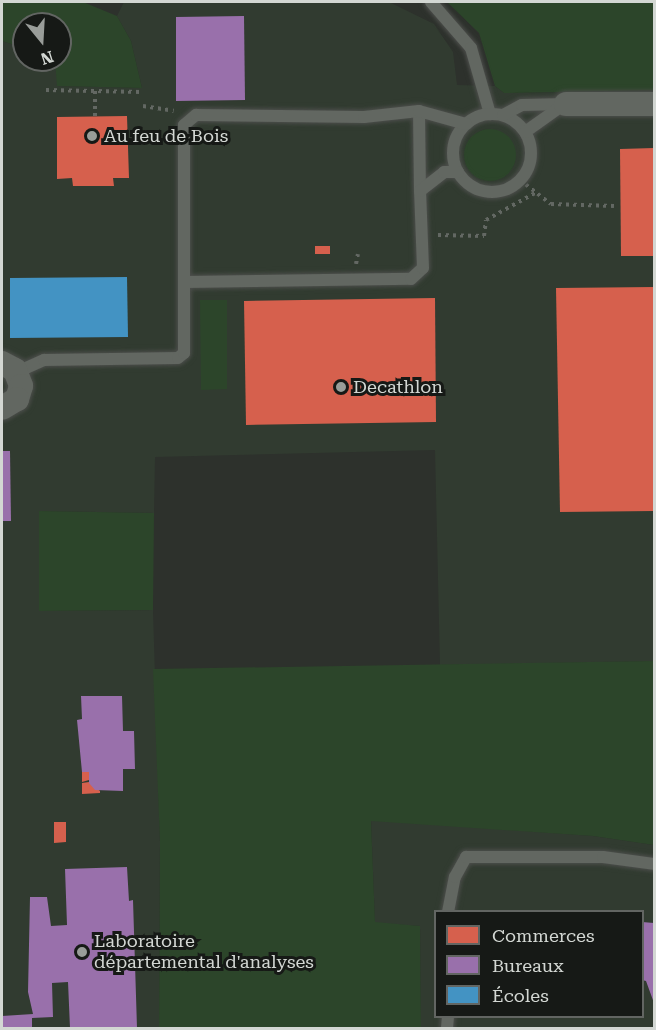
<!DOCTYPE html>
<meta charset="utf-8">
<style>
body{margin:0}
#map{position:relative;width:656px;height:1030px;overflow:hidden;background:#2d312c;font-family:"Roboto Serif",serif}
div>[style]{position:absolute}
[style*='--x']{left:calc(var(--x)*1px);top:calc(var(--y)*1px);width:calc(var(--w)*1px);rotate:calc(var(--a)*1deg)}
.built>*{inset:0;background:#313b30}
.green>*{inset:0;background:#2c452a}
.round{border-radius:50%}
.shops>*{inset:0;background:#d6604d}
.offices>*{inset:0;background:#9970ab}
.schools>*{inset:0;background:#4393c3}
.path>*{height:4px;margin-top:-2px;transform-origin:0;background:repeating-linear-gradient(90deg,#636863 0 3px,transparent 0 7.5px)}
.roads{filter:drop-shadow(0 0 2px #4c4e4b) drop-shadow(0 0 2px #4c4e4b)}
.lane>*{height:12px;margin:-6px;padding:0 6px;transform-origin:6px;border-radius:6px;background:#626761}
.lane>.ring{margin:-6px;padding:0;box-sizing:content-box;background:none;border:12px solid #626761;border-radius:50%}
.street>*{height:24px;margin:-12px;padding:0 12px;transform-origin:12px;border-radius:12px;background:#626761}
.dots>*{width:16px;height:16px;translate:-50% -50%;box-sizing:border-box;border:3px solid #161916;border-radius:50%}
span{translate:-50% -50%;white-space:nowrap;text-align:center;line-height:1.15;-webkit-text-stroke:6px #161916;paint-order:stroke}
.poi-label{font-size:18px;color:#d3d7d3}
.left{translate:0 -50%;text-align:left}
.frame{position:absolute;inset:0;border:3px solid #d3d7d3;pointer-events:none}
.legend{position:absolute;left:434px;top:910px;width:210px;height:108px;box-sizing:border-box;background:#161916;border:2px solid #626562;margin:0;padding:8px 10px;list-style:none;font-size:18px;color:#d3d7d3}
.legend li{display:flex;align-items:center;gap:12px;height:30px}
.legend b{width:30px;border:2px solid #626562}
.north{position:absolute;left:12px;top:12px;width:60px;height:60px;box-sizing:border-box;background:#161916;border:2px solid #626562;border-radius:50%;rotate:162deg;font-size:16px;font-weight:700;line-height:24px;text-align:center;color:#d3d7d3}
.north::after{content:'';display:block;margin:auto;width:21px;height:27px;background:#999d99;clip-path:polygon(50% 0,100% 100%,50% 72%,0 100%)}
</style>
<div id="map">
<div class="built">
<i style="clip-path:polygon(124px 2px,389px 2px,434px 24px,453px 52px,457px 85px,495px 86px,504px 93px,654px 90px,654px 661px,440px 665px,435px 450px,155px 457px,154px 513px,39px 511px,39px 611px,153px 610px,160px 842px,159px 1028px,2px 1028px,2px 41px,24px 48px,24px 60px,58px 61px,58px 86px,142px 88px,131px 41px,117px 16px)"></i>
<i style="clip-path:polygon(evenodd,371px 820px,593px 836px,654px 845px,654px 1028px,421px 1028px,420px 926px,375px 923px,371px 820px,436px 912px,642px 912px,642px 1016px,436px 1016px,436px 912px)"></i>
</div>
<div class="green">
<i style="clip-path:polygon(2px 2px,83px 2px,117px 16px,131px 41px,142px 88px,57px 86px,55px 60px,60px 60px,60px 24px,24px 24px,24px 48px,2px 41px)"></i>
<i style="clip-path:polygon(447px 2px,654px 2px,654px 90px,504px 93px,495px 86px,479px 33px)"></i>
<i class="round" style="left:464px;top:129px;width:52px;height:52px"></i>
<i style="clip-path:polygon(200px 300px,227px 300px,227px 389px,201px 390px)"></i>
<i style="clip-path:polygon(39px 511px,154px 513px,153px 610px,39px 611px)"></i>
<i style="clip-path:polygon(654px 661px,654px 845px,593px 836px,371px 821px,375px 922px,420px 926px,421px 1028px,159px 1028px,160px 842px,153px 669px)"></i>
</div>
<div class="shops">
<i style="clip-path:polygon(127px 116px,129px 178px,113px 178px,114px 186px,73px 186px,72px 178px,57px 179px,57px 117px)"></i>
<i style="clip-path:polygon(654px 148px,654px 256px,621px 256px,620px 149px)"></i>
<i style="clip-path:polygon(315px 246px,330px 246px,330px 254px,315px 254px)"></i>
<i style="clip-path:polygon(654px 287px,654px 511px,560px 512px,556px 288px)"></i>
<i style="clip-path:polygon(435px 298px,436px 422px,246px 425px,244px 301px)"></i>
<i style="clip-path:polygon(82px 772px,89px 772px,89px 780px,82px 782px)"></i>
<i style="clip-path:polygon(89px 782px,100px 791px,100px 793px,82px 794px,82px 783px)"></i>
<i style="clip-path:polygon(54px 822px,66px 822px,66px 842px,54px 843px)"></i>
</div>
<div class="offices">
<i style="clip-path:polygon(244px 16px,245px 100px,176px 101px,176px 17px)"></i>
<i style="clip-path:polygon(2px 451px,10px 451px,11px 521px,2px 521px)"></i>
<i style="clip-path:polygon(81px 696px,122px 696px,123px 731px,134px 731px,135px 769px,123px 769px,123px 791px,95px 790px,89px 783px,89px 772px,82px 772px,77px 720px,82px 719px)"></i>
<i style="clip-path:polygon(127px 867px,129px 901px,133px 900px,137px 1028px,70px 1028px,68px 982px,52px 983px,53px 1017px,32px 1018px,32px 1028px,2px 1028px,2px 1016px,33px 1014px,28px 992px,30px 897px,47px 897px,51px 926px,67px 925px,65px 869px)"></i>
<i style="clip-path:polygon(642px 922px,654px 923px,654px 1003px,646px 981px,642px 980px)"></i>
</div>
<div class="schools">
<i style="clip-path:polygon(127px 277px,128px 337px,10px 338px,10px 278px)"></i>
</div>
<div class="path">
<i style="--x:46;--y:90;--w:96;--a:1.2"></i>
<i style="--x:95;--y:91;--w:26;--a:90"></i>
<i style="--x:143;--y:106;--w:31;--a:9"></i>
<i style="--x:520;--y:180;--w:39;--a:38"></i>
<i style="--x:551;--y:204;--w:63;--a:1.8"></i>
<i style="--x:438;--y:235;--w:46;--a:1.2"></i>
<i style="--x:484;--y:236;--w:16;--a:-83"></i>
<i style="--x:486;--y:220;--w:56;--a:-28.9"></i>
<i style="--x:356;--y:264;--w:10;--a:-79"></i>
</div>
<div class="roads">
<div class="lane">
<i style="--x:431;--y:2;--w:61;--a:49"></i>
<i style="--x:471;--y:48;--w:69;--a:73.9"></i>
<i style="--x:419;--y:111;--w:80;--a:89.3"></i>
<i class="ring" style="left:453px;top:114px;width:66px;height:66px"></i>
<i style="--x:503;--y:115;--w:21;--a:-28"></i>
<i style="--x:522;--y:105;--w:44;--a:-1.3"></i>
<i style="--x:525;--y:132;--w:47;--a:-35.4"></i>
<i style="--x:186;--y:282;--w:225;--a:-0.8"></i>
<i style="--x:411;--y:279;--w:16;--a:-43"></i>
<i style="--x:423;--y:268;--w:77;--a:-92.2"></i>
<i style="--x:420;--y:191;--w:31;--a:-38"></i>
<i style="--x:444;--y:172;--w:14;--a:0"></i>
<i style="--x:17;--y:372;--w:30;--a:-24"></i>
<i style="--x:44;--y:360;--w:134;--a:-0.9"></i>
<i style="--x:178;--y:358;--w:8;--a:-40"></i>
<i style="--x:184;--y:353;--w:228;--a:-90"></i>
<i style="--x:184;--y:125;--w:16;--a:-40"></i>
<i style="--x:196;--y:115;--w:168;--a:0.7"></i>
<i style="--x:364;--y:117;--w:55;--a:-6.2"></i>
<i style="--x:419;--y:111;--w:49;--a:15.5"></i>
<i style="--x:448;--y:912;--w:36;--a:-79"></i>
<i style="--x:455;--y:877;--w:23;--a:-61"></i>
<i style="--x:466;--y:857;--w:137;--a:0"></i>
<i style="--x:603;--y:857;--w:51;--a:7.8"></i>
<i style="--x:447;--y:1028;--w:12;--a:-85"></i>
</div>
<div class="street">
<i style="--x:566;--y:104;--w:88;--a:0"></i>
<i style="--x:2;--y:363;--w:15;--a:28"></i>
<i style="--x:15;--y:370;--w:17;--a:69"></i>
<i style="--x:21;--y:386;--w:14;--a:107"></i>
<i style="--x:17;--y:399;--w:17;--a:149"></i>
</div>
</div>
<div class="dots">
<i style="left:92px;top:136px;background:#999d99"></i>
<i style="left:341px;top:387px;background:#999d99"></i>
<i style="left:82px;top:952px;background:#999d99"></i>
</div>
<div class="poi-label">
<span class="left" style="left:104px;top:136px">Au feu de Bois</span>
<span class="left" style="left:353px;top:387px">Decathlon</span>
<span class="left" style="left:94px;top:952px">Laboratoire<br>départemental d'analyses</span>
</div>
<div class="frame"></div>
<ul class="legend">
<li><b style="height:16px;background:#d6604d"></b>Commerces</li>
<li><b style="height:16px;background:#9970ab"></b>Bureaux</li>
<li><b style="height:16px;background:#4393c3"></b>Écoles</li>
</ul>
<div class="north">N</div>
</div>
